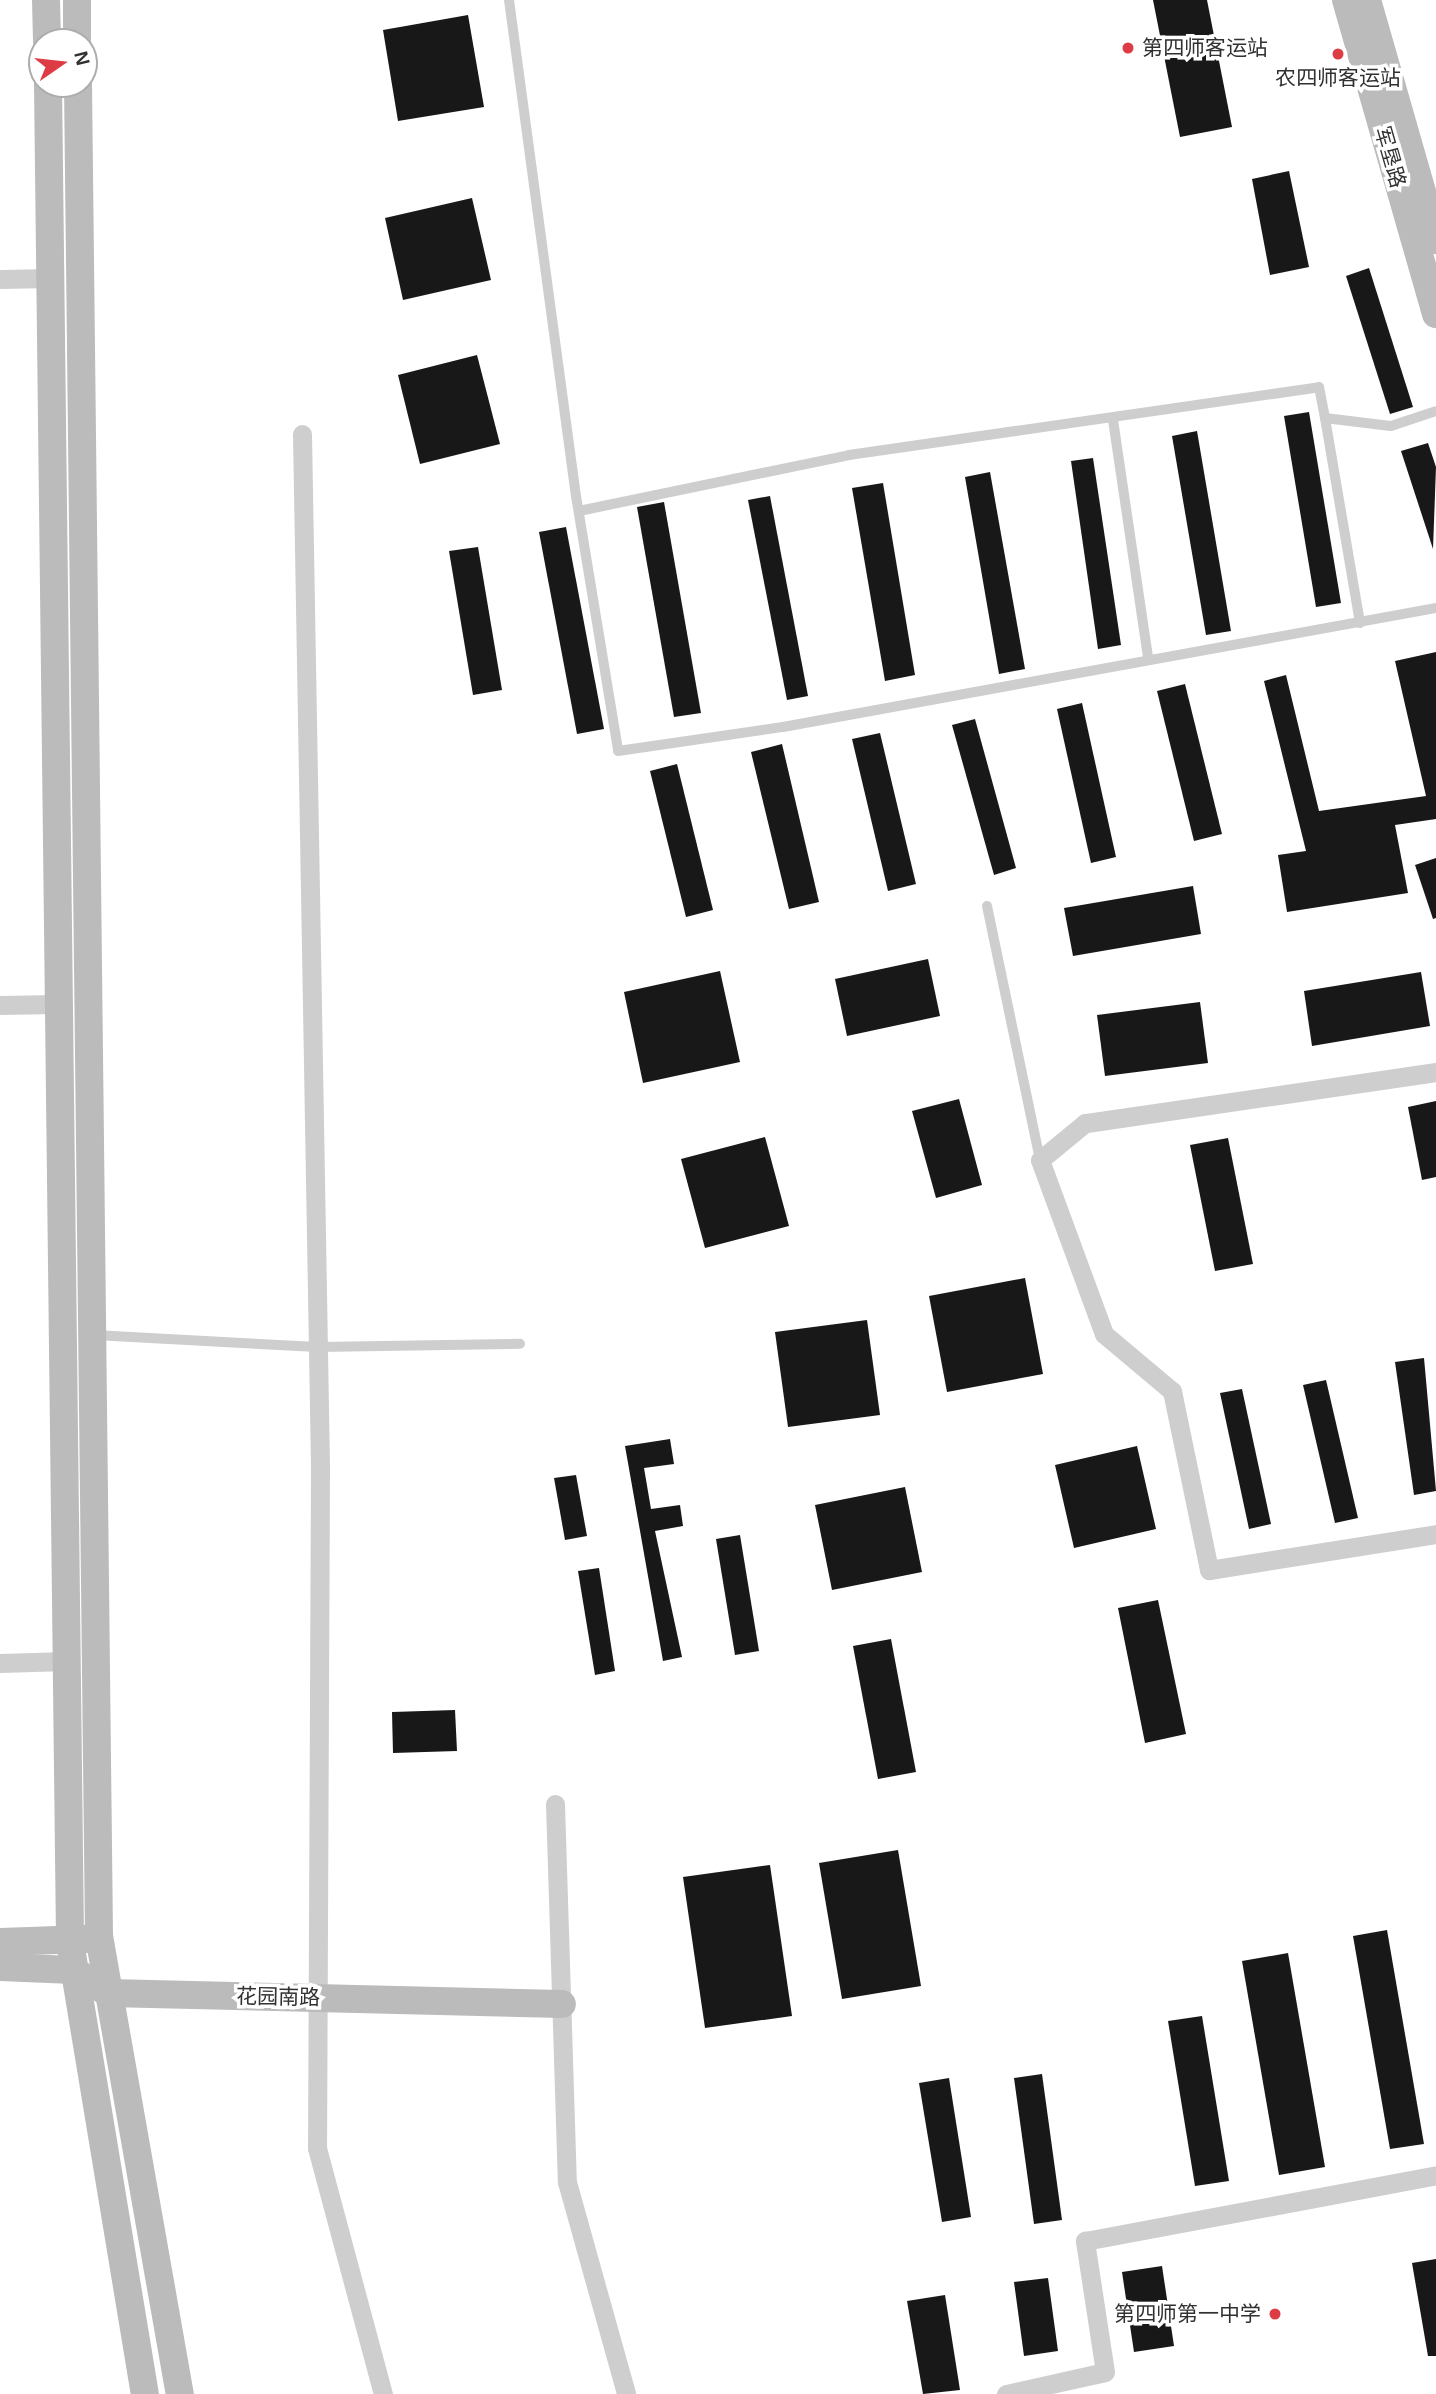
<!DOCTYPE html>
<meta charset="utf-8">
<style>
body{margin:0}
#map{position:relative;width:1436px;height:2394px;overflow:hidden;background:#fff;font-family:Helvetica,"Noto Sans SC",sans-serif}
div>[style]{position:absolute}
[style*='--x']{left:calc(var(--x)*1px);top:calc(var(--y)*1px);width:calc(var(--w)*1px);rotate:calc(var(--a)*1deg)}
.building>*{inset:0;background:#181818}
.lane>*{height:10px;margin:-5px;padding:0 5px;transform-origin:5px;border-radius:5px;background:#cecece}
.street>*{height:19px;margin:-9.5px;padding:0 9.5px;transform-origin:9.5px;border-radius:9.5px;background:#cecece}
.secondary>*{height:28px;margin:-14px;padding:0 14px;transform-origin:14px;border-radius:14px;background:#bbb}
.dots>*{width:19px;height:19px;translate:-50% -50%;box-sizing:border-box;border:4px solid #fff;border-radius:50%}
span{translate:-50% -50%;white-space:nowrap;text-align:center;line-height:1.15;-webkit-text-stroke:7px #fff;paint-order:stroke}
.poi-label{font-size:21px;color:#313131}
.left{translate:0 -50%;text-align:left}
.right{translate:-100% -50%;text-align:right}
.street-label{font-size:21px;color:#313131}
.north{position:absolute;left:28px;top:28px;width:70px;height:70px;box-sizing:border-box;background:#fff;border:2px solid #adadad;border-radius:50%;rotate:76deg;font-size:19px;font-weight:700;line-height:28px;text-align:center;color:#313131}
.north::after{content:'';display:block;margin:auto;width:24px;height:32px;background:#de3c44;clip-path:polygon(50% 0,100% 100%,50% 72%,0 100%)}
</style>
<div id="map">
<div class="building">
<i style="clip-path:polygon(1153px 0,1207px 0,1232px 127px,1180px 137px)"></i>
<i style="clip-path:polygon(468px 15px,484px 107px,398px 121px,383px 30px)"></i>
<i style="clip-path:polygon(1289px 171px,1309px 267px,1270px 275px,1252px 179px)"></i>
<i style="clip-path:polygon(472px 198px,491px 280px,403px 300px,385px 218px)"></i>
<i style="clip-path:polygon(1369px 268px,1413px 407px,1390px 414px,1346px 276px)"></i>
<i style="clip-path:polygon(477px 355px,500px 444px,420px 464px,398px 375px)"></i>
<i style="clip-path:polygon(1309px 412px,1341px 603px,1316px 607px,1284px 416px)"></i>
<i style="clip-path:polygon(1197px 431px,1231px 631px,1206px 635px,1172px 436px)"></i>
<i style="clip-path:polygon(1428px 443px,1436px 467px,1433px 549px,1401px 451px)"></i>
<i style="clip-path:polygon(1093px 458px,1121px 645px,1098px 649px,1071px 461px)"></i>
<i style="clip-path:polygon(990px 472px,1025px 669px,999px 674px,965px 477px)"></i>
<i style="clip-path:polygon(883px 483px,915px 675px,885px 681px,852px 488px)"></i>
<i style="clip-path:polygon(770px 496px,808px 696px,787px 700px,748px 500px)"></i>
<i style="clip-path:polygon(664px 502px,701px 713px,674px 717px,637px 507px)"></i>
<i style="clip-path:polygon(566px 527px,604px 729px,577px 734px,539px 532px)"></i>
<i style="clip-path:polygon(478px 547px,502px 690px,473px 695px,449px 551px)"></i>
<i style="clip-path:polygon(1436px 652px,1436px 819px,1395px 825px,1408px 893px,1287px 912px,1278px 855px,1306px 851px,1264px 681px,1286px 675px,1319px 811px,1426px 796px,1395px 661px)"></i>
<i style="clip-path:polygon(1185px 684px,1222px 834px,1194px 841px,1157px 691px)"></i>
<i style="clip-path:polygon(1082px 703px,1116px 857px,1091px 863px,1057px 709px)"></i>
<i style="clip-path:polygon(975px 719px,1016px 868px,994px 875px,952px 725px)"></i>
<i style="clip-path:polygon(880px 733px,916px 884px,888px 891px,852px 739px)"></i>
<i style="clip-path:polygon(782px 744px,819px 902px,789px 909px,751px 752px)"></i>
<i style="clip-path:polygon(677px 764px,713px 910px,686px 917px,650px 771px)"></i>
<i style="clip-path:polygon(1436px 858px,1436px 918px,1433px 919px,1415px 865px)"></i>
<i style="clip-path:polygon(1193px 886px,1201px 934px,1073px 956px,1064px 908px)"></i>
<i style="clip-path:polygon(928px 959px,940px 1016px,847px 1036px,835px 979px)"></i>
<i style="clip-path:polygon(720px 971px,740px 1062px,643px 1083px,624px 992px)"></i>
<i style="clip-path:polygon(1421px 972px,1430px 1026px,1312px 1046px,1304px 991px)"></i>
<i style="clip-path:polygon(1200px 1002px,1208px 1063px,1105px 1076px,1097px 1015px)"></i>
<i style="clip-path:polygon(959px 1099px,982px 1185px,936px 1198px,912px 1111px)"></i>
<i style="clip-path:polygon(1436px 1101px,1436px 1177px,1422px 1180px,1408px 1107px)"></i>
<i style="clip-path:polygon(765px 1137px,789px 1226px,705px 1248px,681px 1159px)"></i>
<i style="clip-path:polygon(1228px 1138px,1253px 1264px,1215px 1271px,1190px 1145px)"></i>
<i style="clip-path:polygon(1025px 1278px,1043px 1374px,947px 1392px,929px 1296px)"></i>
<i style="clip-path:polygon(867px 1320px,880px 1415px,788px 1427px,775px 1332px)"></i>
<i style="clip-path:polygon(1424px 1358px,1436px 1491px,1414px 1495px,1395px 1362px)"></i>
<i style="clip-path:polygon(1326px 1380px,1358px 1518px,1335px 1523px,1303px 1385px)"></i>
<i style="clip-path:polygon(1242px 1389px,1271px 1524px,1249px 1529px,1220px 1393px)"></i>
<i style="clip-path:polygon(670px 1439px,674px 1464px,644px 1468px,651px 1509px,680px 1505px,683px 1526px,655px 1531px,682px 1657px,663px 1661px,625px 1446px)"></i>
<i style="clip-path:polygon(1137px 1446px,1156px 1529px,1074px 1548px,1055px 1465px)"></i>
<i style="clip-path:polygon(576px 1475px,587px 1536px,565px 1540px,554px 1478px)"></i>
<i style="clip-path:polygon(905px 1487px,922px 1572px,832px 1590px,815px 1505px)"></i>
<i style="clip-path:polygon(740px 1535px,759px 1651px,735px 1655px,716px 1539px)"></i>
<i style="clip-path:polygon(599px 1568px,615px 1671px,595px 1675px,578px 1571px)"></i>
<i style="clip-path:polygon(1158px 1600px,1186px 1734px,1145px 1743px,1118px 1608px)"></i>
<i style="clip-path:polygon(891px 1639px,916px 1772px,878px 1779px,853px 1646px)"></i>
<i style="clip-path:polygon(455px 1710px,457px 1751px,393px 1753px,392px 1712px)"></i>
<i style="clip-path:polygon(898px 1850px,921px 1986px,842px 1999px,819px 1863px)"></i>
<i style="clip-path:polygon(770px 1865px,792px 2016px,705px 2028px,683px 1877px)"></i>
<i style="clip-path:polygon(1387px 1930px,1424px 2144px,1390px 2149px,1353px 1936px)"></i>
<i style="clip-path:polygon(1288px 1953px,1325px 2167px,1279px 2175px,1242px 1961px)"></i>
<i style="clip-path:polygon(1202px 2016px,1229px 2181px,1195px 2186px,1168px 2021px)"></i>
<i style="clip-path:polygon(1042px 2074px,1062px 2220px,1034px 2224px,1014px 2078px)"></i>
<i style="clip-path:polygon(949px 2078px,971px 2217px,942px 2222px,919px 2083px)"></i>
<i style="clip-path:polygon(1436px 2259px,1436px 2356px,1428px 2356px,1412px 2263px)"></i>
<i style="clip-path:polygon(1162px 2266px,1174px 2346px,1134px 2352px,1122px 2272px)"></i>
<i style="clip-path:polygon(1048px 2278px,1058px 2351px,1024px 2356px,1014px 2282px)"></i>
<i style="clip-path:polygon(945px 2295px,960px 2390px,923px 2394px,907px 2301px)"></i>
</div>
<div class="lane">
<i style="--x:509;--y:0;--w:501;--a:82.31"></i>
<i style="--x:576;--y:496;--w:258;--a:80.6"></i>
<i style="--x:618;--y:751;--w:167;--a:-8.3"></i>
<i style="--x:783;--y:727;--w:664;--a:-10.33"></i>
<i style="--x:1325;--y:418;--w:208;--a:80.3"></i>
<i style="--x:1113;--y:420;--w:240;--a:81.6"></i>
<i style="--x:579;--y:511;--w:276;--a:-11.7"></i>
<i style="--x:849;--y:455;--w:475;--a:-8.2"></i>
<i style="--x:1319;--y:387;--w:32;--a:79"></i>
<i style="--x:1325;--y:418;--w:66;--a:6.9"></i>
<i style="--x:1391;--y:426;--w:47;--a:-18.4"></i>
<i style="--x:987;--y:906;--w:259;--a:78.2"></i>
<i style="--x:94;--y:1335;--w:224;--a:3.1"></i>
<i style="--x:318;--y:1347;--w:202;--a:-0.9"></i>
</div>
<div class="street">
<i style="--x:0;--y:279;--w:51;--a:-1.1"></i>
<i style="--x:302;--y:434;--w:1035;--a:89"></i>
<i style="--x:320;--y:1469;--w:679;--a:90.25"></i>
<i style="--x:317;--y:2148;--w:255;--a:75"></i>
<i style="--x:0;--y:1005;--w:57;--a:-1"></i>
<i style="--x:1436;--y:1072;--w:355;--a:171.7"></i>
<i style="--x:1085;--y:1123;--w:58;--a:140.6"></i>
<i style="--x:1040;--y:1160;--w:185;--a:69.8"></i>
<i style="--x:1104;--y:1334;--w:89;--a:40"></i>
<i style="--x:1172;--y:1391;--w:183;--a:78.3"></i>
<i style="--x:1209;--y:1570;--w:230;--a:-9"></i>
<i style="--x:0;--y:1663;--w:67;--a:-1.7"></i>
<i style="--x:555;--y:1804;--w:378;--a:88.2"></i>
<i style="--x:567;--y:2182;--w:220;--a:74.4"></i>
<i style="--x:1006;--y:2394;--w:101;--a:-12.5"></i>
<i style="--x:1105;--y:2372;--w:133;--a:-98.7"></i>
<i style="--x:1085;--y:2241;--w:357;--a:-10.6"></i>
</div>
<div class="secondary">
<i style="--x:46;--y:0;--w:42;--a:88.6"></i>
<i style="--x:77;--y:0;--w:42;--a:90"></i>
<i style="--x:1346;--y:0;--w:327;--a:74"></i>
<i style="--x:1367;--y:0;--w:250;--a:74"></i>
<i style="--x:48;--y:84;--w:1858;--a:89.32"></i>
<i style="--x:70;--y:1942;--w:458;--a:80.6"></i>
<i style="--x:78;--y:84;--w:1852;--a:89.35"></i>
<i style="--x:99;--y:1936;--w:465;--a:80"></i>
<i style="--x:0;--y:1942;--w:86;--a:-2"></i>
<i style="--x:0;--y:1967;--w:73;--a:2.4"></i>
<i style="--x:73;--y:1970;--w:42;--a:33.3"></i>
<i style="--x:108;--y:1993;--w:454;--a:1.4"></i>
</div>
<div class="dots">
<i style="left:1128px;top:48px;background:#de3c44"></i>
<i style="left:1338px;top:54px;background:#de3c44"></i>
<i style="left:1275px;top:2314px;background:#de3c44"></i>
</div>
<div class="poi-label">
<span class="left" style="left:1142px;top:48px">第四师客运站</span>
<span style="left:1338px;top:78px">农四师客运站</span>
<span class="right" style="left:1261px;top:2314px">第四师第一中学</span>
</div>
<div class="street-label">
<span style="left:1390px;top:157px;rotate:74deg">军垦路</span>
<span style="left:278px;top:1997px;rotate:1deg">花园南路</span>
</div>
<div class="north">N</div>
</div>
